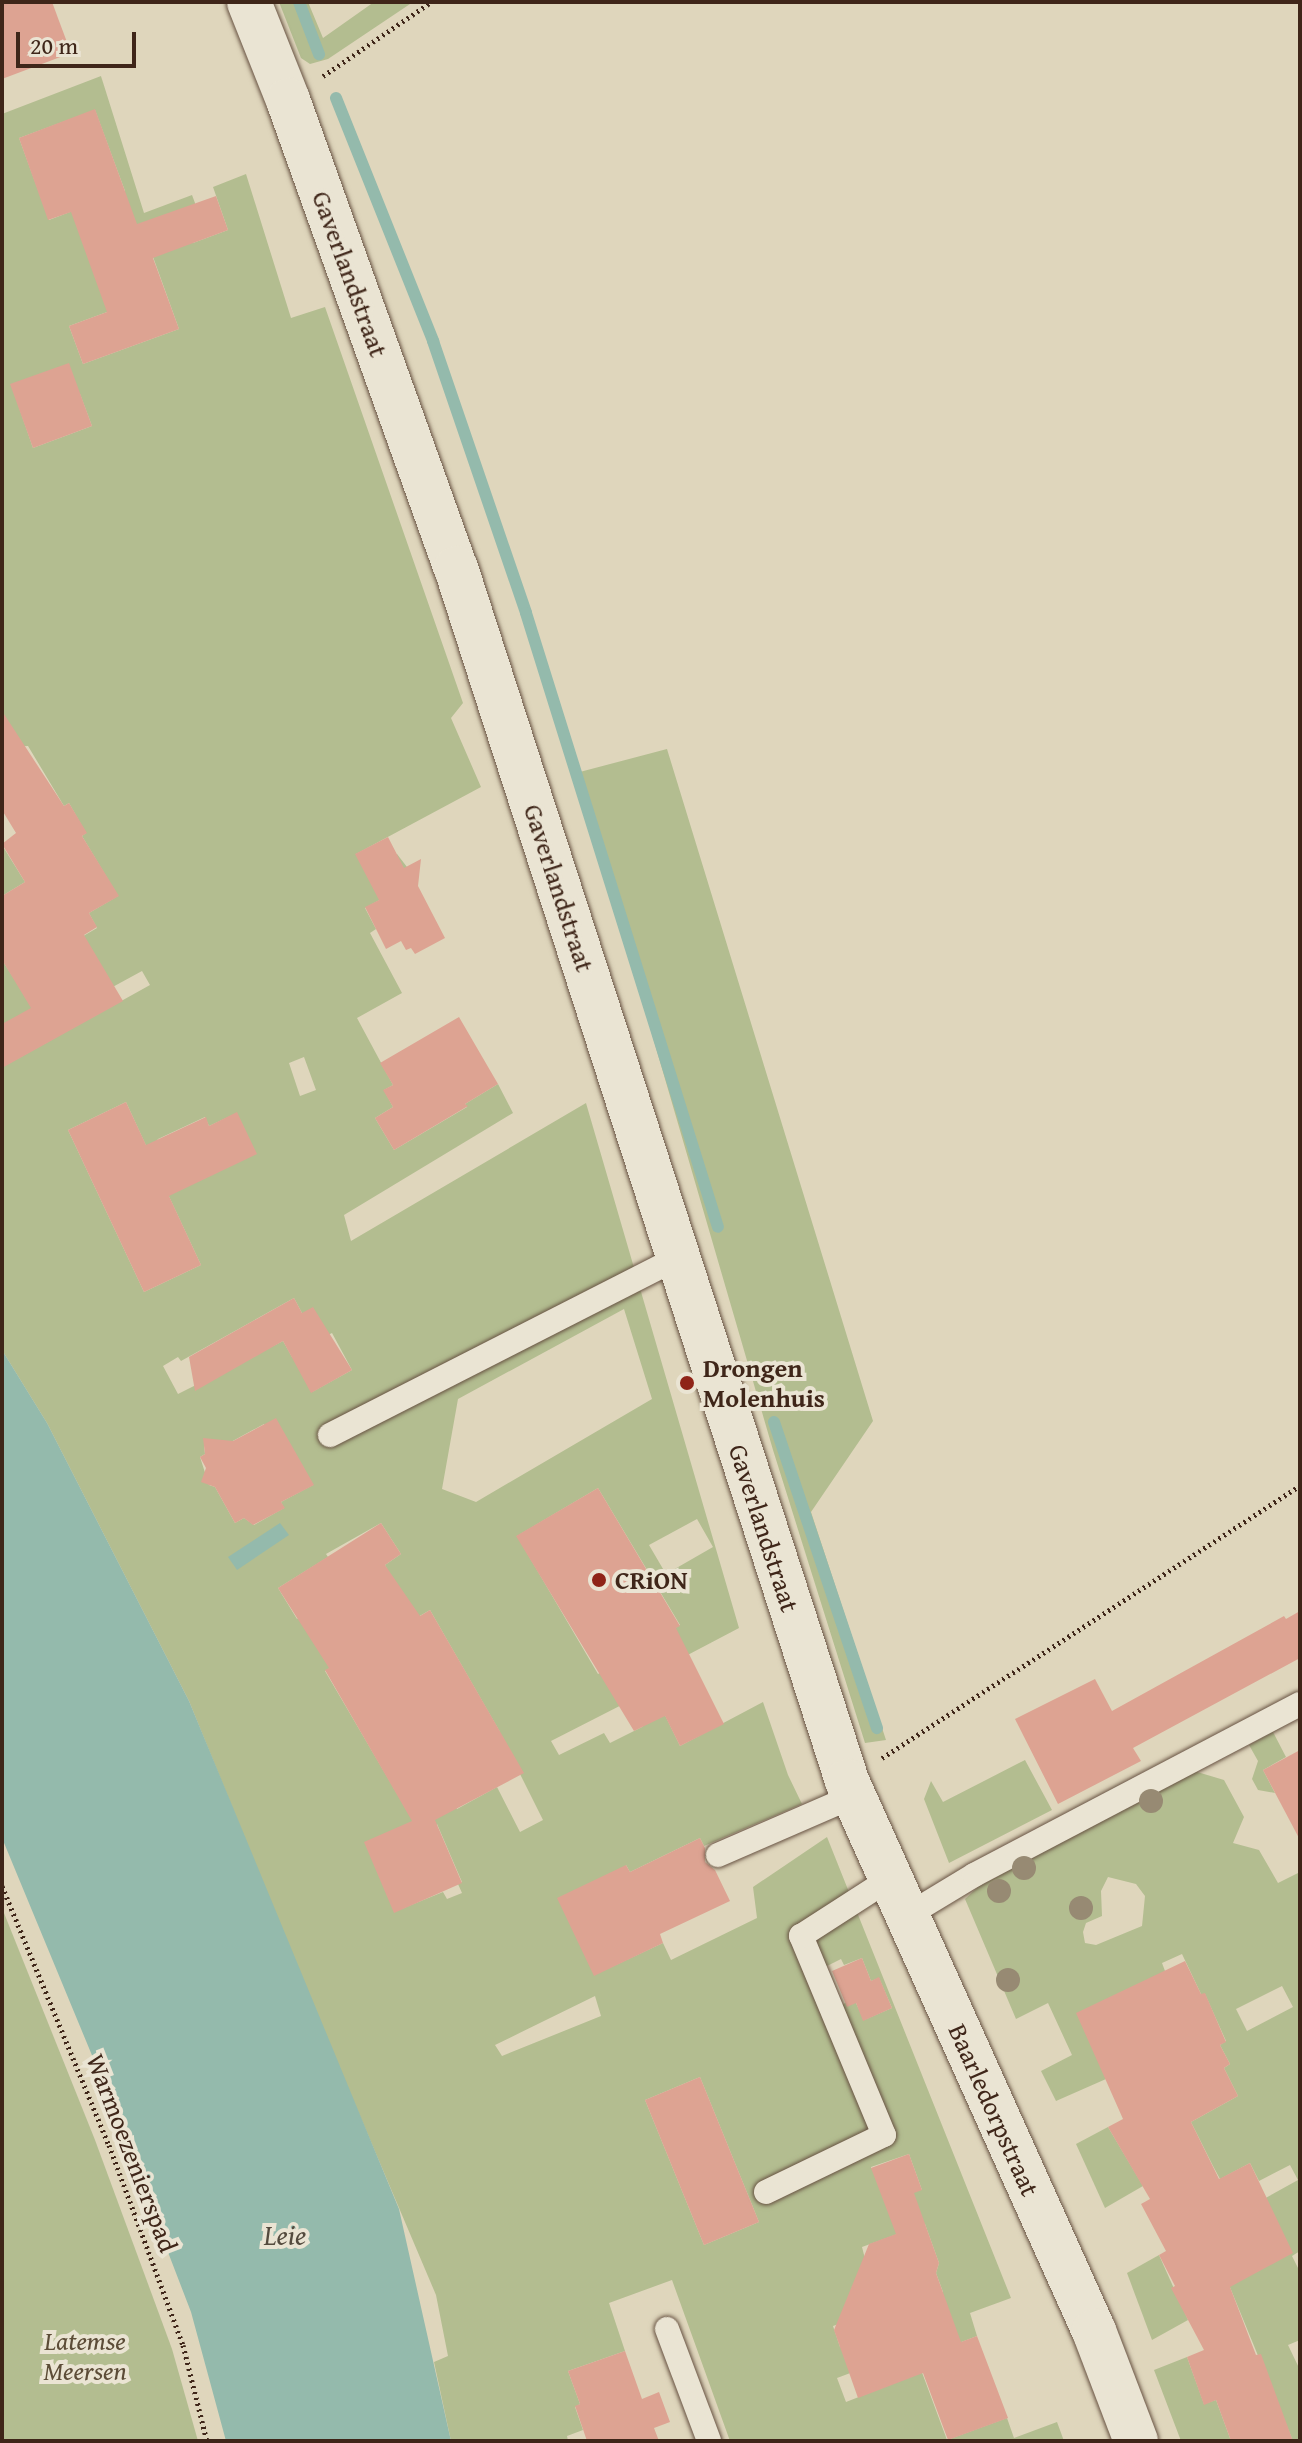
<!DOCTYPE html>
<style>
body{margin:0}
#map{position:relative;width:1302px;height:2443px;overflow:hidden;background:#dfd6bc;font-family:"Gentium Book Plus",serif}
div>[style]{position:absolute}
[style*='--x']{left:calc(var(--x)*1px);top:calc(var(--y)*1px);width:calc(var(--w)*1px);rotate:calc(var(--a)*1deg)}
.green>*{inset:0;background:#b3bd90}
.water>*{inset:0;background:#94baac}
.stream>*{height:12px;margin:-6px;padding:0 6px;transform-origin:6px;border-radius:6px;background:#94baac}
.building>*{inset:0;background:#dda392}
.path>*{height:5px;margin-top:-2.5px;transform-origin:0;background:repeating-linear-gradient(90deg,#3f2619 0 2px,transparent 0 6px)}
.roads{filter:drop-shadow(0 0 2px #675242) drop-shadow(0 0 2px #675242)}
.service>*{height:24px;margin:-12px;padding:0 12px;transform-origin:12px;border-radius:12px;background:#eae4d3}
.secondary>*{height:44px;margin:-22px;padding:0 22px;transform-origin:22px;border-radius:22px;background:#eae4d3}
.trees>*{width:24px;height:24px;margin:-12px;border-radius:50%;background:#978a73}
.dots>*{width:22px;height:22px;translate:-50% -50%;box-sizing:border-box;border:4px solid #eae4d3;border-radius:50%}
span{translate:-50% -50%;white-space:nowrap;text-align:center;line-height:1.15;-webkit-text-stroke:8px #eae4d3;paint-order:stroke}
.street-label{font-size:26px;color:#3f2619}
.poi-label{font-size:26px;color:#3f2619;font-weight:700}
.left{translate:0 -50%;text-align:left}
.park-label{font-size:26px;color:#5c4c37;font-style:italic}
.water-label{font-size:28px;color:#544b3e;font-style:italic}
.frame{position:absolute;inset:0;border:4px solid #3f2619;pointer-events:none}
.scale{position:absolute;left:16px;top:32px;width:120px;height:36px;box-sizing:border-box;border:4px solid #3f2619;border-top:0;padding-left:10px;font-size:24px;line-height:28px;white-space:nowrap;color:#3f2619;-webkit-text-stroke:6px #eae4d3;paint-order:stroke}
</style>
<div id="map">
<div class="green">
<i style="clip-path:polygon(279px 2px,308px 2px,323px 38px,374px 2px,413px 2px,328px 59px,310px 64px,301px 58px)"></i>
<i style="clip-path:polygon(evenodd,101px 76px,144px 213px,192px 195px,195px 203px,193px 243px,228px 230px,213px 187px,246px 174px,291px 318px,325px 307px,463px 703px,451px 718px,481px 787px,356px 854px,365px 871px,397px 854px,407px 867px,383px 898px,365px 908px,376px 929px,370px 933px,402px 993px,357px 1018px,393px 1085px,384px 1090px,393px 1107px,375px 1118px,394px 1150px,467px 1107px,465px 1104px,498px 1084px,513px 1113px,344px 1215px,351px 1241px,586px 1103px,739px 1628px,642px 1679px,647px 1692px,551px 1741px,559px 1755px,604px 1733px,610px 1743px,642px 1727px,662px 1709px,680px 1746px,763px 1702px,788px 1775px,802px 1804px,704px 1846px,700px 1838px,630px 1872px,626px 1865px,594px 1975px,663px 1943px,671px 1960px,757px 1918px,753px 1887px,827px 1837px,1011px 2298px,970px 2313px,977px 2336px,917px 2359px,947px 2440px,1007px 2418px,1014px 2438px,1057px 2422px,1064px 2441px,730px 2441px,672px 2280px,609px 2303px,625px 2351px,568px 2371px,580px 2404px,575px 2407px,583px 2430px,567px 2436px,568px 2441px,451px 2441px,434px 2362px,448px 2356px,436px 2295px,312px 2003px,189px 1701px,47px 1423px,2px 1350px,2px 1054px,8px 1064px,150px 985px,142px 971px,41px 1026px,2px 1024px,2px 960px,13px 977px,97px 928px,89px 913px,118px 896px,82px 836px,86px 833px,69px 803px,64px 806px,28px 746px,2px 747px,2px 114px,101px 76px,95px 110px,125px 191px,49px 220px,19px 138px,95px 110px,101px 76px,148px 243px,179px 329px,83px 364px,69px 326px,107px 312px,148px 243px,101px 76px,11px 384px,68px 398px,80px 394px,92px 426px,33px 448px,11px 384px,101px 76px,304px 1057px,316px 1090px,300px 1096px,289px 1063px,304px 1057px,101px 76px,126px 1102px,149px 1152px,158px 1139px,205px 1117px,209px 1126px,237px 1113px,166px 1190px,201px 1265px,144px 1292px,68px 1130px,126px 1102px,101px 76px,294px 1298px,302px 1313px,328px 1335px,332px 1333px,352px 1370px,312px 1392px,295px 1356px,292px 1357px,283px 1341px,178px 1394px,163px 1366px,178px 1357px,181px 1361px,294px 1298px,101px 76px,624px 1309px,652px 1399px,476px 1502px,442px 1489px,458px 1399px,624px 1309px,101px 76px,264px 1424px,283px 1458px,313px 1485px,281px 1502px,284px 1508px,254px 1525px,244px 1518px,235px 1523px,215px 1487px,209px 1485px,200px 1457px,205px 1454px,204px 1446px,220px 1440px,229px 1443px,264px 1424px,101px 76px,598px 1488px,680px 1625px,598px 1674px,517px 1536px,598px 1488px,101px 76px,697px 1519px,713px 1547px,666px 1574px,649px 1545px,697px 1519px,101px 76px,381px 1523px,401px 1554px,385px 1565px,388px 1571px,347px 1588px,297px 1619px,278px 1588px,328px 1557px,326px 1554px,381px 1523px,101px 76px,430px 1610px,500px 1732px,396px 1792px,325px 1671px,430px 1610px,101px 76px,513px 1760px,543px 1820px,520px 1832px,497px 1787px,457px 1809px,449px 1794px,513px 1760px,101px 76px,437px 1824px,462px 1882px,458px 1884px,462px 1893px,447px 1899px,443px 1892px,394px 1912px,437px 1824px,101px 76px,862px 1958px,871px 1981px,879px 1978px,892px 2008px,864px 2020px,854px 1999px,841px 2005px,825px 1967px,841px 1959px,844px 1965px,862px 1958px,101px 76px,595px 1996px,601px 2016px,502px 2056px,495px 2045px,595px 1996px,101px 76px,700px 2077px,759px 2222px,704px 2245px,645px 2100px,700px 2077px,101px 76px,909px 2154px,922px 2190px,871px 2168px,871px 2167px,909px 2154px,101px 76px,925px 2224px,939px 2263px,936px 2273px,943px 2292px,871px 2318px,840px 2347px,833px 2326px,878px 2310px,862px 2247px,925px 2224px,101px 76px,861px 2369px,869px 2393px,846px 2402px,837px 2378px,861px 2369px)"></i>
<i style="clip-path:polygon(667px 749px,873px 1421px,811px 1512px,886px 1740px,865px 1743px,773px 1450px,576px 773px)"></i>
<i style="clip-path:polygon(2px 845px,25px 882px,2px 896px)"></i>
<i style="clip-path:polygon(1273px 1732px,1286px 1757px,1263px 1770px,1275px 1793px,1258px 1790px,1252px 1779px,1258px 1761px,1249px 1745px)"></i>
<i style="clip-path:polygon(1025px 1760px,1052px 1810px,949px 1863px,924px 1799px,931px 1781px,943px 1802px)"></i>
<i style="clip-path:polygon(evenodd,1194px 1771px,1224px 1780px,1244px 1817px,1233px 1843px,1259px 1850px,1278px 1883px,1300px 1872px,1300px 2251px,1292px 2256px,1300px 2272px,1300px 2340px,1288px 2345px,1300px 2370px,1300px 2441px,1293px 2441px,1227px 2280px,1289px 2246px,1281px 2230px,1251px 2206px,1298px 2180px,1290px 2165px,1259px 2181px,1250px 2163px,1220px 2179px,1213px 2166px,1191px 2122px,1238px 2096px,1224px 2068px,1230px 2064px,1220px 2045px,1226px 2041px,1205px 1994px,1201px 1994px,1182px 1954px,1162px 1963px,1165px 1971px,1106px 2079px,1056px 2101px,1041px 2071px,1072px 2055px,1048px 2003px,1016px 2019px,965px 1899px,978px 1887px,1194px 1771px,1108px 1877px,1136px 1884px,1145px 1896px,1142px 1926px,1096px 1945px,1085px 1943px,1083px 1932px,1086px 1923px,1102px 1916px,1101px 1891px,1108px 1877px,1194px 1771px,1282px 1986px,1293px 2007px,1247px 2031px,1236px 2009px,1282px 1986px)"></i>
<i style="clip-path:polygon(2px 1908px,95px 2140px,172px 2349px,198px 2441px,2px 2441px)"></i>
<i style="clip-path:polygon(1108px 2127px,1143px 2186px,1105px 2208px,1076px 2144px)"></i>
<i style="clip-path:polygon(1159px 2255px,1188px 2320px,1152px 2340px,1127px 2273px)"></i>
<i style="clip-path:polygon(1187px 2357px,1204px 2404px,1216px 2400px,1231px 2441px,1181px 2441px,1154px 2370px)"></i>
</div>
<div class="water">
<i style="clip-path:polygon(2px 1350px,47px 1423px,189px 1701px,399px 2209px,451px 2441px,226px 2441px,191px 2312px,96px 2065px,2px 1838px)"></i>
<i style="clip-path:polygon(280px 1523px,289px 1535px,237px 1570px,228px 1557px)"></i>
</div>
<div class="stream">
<i style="--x:299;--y:2;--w:56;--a:69"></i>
<i style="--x:336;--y:98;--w:262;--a:68.2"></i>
<i style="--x:433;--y:341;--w:287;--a:71.1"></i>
<i style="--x:526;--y:613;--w:643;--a:72.64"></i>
<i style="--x:774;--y:1422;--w:323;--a:71.4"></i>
</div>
<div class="building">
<i style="clip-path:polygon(2px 2px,52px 2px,71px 53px,2px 79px)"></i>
<i style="clip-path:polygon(95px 109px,137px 224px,216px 196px,228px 230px,153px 258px,179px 329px,83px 364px,69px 326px,107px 312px,71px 212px,48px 220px,19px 138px)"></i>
<i style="clip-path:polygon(69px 363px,92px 426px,33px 448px,10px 384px)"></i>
<i style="clip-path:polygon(2px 711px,64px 806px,69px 803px,87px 833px,82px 836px,119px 896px,89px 913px,97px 927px,84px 935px,123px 1001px,2px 1068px,2px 1024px,31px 1008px,2px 960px,2px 896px,25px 882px,2px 844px,16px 833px,2px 810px)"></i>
<i style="clip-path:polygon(388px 837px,404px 868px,421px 859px,418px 886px,445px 938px,415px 954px,411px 948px,406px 950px,401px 941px,386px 949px,365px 907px,379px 900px,355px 854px)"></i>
<i style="clip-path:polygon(459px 1017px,498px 1084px,465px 1104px,468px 1106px,394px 1150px,375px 1118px,393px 1107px,383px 1090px,393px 1085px,380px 1063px)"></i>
<i style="clip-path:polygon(126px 1102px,146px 1145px,206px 1117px,209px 1126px,237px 1112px,257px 1154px,169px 1196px,201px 1265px,144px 1292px,68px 1130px)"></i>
<i style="clip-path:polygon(294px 1298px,302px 1313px,313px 1307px,352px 1370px,311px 1393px,283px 1341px,195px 1391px,189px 1357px)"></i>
<i style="clip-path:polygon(276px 1418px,314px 1485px,281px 1502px,285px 1508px,253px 1525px,244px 1518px,235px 1523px,215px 1487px,201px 1482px,206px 1468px,200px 1457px,205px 1454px,203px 1438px,233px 1441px)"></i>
<i style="clip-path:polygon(598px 1488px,680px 1626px,676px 1628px,724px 1724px,680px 1746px,665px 1716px,634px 1731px,516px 1536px)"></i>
<i style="clip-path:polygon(381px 1523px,401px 1554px,385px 1565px,420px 1616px,430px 1610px,524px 1773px,435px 1820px,462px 1883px,394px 1913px,364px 1842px,412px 1821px,325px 1670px,329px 1668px,278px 1588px)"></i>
<i style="clip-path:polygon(1300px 1611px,1300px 1658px,1133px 1748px,1141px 1761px,1058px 1804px,1015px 1719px,1095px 1679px,1112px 1711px,1284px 1616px,1286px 1619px)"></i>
<i style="clip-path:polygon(1300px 1750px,1300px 1840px,1263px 1770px)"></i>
<i style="clip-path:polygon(700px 1838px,705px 1848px,705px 1862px,715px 1870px,730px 1901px,660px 1934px,663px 1943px,594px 1976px,557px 1898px,626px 1865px,630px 1872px)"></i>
<i style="clip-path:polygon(862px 1958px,871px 1981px,879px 1977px,892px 2008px,863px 2021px,856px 2003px,847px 2007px,832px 1971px)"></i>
<i style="clip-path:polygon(1185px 1961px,1201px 1994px,1205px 1993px,1226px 2042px,1220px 2045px,1230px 2064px,1224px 2068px,1238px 2096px,1191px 2122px,1219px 2179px,1250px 2163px,1293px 2253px,1230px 2287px,1256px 2355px,1261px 2354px,1293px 2441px,1231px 2441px,1216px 2400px,1204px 2405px,1187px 2357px,1204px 2350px,1171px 2288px,1175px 2286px,1159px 2255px,1166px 2251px,1141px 2204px,1150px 2199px,1108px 2127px,1123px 2119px,1076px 2013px)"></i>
<i style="clip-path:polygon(700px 2077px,759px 2222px,704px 2245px,645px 2100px)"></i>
<i style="clip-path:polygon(909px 2154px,922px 2190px,914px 2193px,939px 2263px,936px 2273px,961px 2342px,977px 2336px,1008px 2418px,948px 2440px,923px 2373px,858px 2398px,834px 2330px,869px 2244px,896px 2234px,871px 2168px)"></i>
<i style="clip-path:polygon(625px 2351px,642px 2399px,659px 2392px,670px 2422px,654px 2428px,659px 2441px,587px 2441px,575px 2406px,580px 2404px,568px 2371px)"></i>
</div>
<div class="path">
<i style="--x:323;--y:76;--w:131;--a:-34.4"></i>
<i style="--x:882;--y:1758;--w:499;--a:-33.1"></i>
<i style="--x:2;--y:1886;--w:280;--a:67.6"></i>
<i style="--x:109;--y:2145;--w:213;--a:69.7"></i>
<i style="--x:183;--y:2345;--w:99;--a:76"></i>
</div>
<div class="roads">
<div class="service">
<i style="--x:330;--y:1435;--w:390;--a:-27"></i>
<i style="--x:718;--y:1855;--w:148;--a:-23.5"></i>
<i style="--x:908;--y:1915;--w:77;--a:-31.2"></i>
<i style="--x:974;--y:1875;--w:368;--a:-27.7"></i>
<i style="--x:766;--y:2192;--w:131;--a:-25.8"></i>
<i style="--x:884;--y:2135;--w:216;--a:-112.6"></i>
<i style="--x:801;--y:1936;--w:107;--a:-32.8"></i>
<i style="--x:667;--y:2329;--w:120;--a:69.4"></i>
</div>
<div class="secondary">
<i style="--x:249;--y:2;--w:105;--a:68.3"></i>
<i style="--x:288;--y:100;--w:497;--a:70.3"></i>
<i style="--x:456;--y:568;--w:1274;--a:72.13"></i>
<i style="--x:847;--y:1781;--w:603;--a:65.82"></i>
<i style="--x:1094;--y:2331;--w:118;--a:69.1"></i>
</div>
</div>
<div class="trees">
<i style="left:1151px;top:1801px"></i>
<i style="left:1024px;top:1868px"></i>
<i style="left:999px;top:1891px"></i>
<i style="left:1081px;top:1908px"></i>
<i style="left:1008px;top:1980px"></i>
</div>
<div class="dots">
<i style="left:687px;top:1383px;background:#8f2418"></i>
<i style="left:599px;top:1580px;background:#8f2418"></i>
</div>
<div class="street-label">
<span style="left:350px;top:274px;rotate:70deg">Gaverlandstraat</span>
<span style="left:559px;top:888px;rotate:72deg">Gaverlandstraat</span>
<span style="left:764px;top:1528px;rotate:72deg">Gaverlandstraat</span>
<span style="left:994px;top:2110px;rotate:66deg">Baarledorpstraat</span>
<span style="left:132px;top:2153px;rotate:69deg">Warmoezenierspad</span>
</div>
<div class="poi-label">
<span class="left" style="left:703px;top:1383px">Drongen<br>Molenhuis</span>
<span class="left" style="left:615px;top:1580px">CRiON</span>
</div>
<div class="park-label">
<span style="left:85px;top:2356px">Latemse<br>Meersen</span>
</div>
<div class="water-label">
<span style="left:285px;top:2235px">Leie</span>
</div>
<div class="frame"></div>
<div class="scale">20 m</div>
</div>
